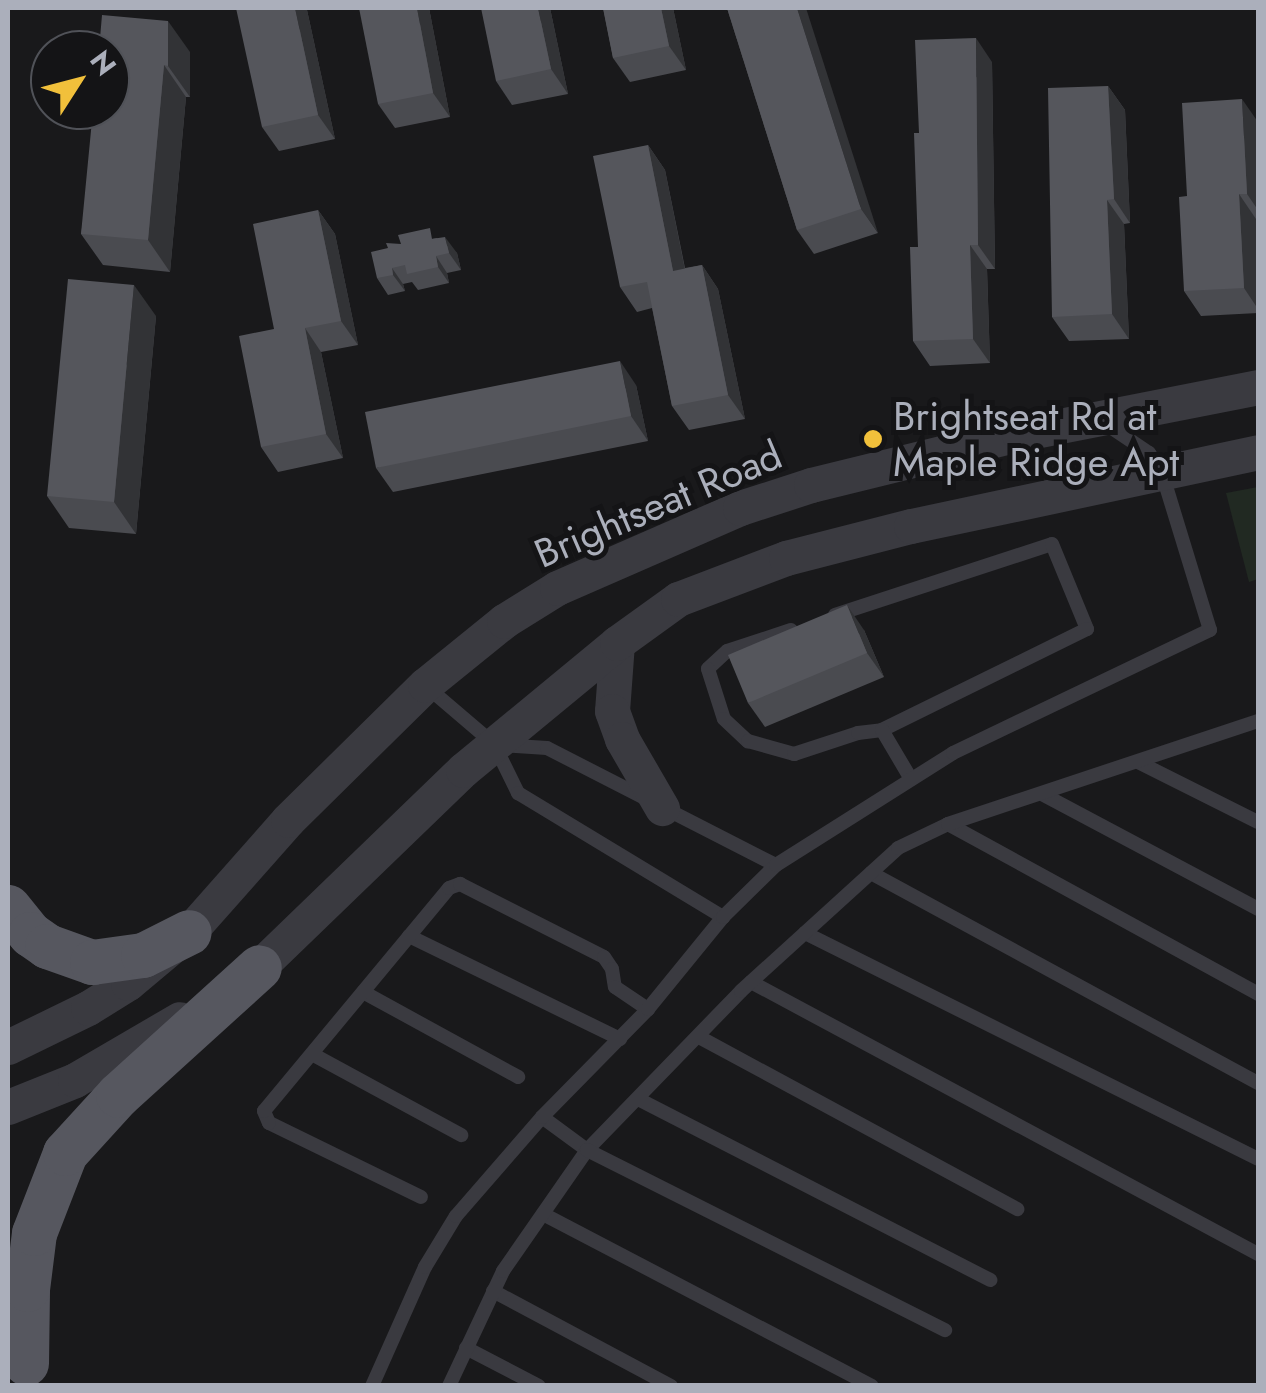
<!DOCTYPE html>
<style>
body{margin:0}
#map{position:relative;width:1266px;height:1393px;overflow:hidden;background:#19191b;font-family:Jost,sans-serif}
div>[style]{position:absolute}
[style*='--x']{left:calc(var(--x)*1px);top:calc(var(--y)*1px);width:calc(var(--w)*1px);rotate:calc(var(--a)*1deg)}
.green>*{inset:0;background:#212922}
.service>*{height:14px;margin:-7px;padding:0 7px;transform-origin:7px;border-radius:7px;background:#3a3a40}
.tertiary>*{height:35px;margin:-17.5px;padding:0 17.5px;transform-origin:17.5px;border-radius:17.5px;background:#3a3a40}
.primary>*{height:45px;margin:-22.5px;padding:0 22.5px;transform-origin:22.5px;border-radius:22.5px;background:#56575f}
.wall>*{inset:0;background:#4a4b50}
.shaded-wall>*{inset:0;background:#323336}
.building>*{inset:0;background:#55565c}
.dots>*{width:28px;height:28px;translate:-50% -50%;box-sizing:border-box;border:5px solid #141416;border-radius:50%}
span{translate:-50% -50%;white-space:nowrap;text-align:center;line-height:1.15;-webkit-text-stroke:10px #141416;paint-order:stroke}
.poi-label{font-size:40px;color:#abafbb}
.left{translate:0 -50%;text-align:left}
.street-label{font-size:40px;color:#abafbb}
.frame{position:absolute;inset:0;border:10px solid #abafbb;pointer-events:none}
.north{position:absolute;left:30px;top:30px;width:100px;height:100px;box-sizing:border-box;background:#141416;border:2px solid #505258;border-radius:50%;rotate:54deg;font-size:28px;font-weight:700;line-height:40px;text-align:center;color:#abafbb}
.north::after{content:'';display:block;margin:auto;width:35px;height:45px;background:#f1c03b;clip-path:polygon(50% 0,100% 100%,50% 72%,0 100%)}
</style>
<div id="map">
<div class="green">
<i style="clip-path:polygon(1258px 487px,1258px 579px,1249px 582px,1226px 493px)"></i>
</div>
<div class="service">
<i style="--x:835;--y:615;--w:228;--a:-18.1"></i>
<i style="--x:1052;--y:544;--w:92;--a:67.6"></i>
<i style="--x:1087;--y:629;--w:229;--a:153.8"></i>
<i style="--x:791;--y:630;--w:67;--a:161.8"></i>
<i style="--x:727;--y:651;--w:26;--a:137"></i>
<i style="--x:708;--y:669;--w:52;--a:72.3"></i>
<i style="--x:724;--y:719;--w:33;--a:43"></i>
<i style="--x:748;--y:741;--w:48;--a:15.8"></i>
<i style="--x:794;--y:754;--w:67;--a:-18.2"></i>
<i style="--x:858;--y:733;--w:24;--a:-7"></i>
<i style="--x:882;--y:730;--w:57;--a:59.4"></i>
<i style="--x:426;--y:686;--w:89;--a:40.5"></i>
<i style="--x:494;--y:744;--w:55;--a:63.9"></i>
<i style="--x:518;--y:793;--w:240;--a:31.2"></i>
<i style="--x:500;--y:745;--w:47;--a:3.7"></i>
<i style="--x:547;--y:748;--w:257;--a:27.1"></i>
<i style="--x:1138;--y:762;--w:134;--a:26.6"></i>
<i style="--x:1042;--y:794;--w:245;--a:28"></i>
<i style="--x:948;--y:824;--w:354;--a:28.7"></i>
<i style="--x:871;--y:873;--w:440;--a:28.5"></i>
<i style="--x:805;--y:933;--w:506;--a:26.51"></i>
<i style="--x:409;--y:936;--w:235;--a:26"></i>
<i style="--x:751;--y:982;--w:575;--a:28.21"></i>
<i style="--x:363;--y:992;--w:177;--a:28.7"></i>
<i style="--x:699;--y:1037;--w:362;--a:28.4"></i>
<i style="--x:312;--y:1054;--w:170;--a:28.5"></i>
<i style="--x:640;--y:1100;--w:394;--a:27.2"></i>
<i style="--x:542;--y:1117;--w:56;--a:36.3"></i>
<i style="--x:587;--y:1150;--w:221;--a:-45.9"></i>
<i style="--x:741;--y:991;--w:212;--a:-42.3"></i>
<i style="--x:898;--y:848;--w:55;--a:-25.6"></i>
<i style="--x:948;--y:824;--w:327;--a:-18.4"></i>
<i style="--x:421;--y:1197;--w:169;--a:-154"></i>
<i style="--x:269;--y:1123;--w:13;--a:-113"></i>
<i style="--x:264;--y:1111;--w:290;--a:-50.3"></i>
<i style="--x:449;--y:888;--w:12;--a:-20"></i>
<i style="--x:460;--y:884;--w:161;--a:26.9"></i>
<i style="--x:604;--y:957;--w:14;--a:56"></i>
<i style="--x:612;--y:969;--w:18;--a:81"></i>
<i style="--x:615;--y:987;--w:40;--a:34"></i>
<i style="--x:543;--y:1214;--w:371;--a:27.6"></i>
<i style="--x:493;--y:1291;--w:202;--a:28.1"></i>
<i style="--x:466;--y:1348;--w:82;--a:27.5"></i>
<i style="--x:372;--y:1386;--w:130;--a:-66"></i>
<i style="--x:425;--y:1267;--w:60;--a:-58.7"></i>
<i style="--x:456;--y:1216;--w:131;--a:-49"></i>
<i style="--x:542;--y:1117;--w:151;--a:-45.5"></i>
<i style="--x:648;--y:1009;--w:119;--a:-50.8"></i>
<i style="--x:723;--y:917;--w:74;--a:-44.5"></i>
<i style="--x:776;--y:865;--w:209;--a:-32.3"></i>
<i style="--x:953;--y:753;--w:285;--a:-25.6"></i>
<i style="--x:1210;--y:630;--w:164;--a:-107"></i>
<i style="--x:1162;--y:473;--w:24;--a:-123"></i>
<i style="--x:1149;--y:453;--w:52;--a:-146"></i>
<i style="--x:449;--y:1386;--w:127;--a:-64.8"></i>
<i style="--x:503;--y:1271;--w:147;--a:-55.2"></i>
<i style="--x:587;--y:1150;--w:401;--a:26.7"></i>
</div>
<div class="tertiary">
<i style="--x:617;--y:643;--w:68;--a:94.2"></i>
<i style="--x:612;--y:711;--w:30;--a:70"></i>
<i style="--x:622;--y:739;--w:80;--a:59.9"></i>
<i style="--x:240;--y:980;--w:23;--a:-34"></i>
<i style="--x:259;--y:967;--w:284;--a:-44"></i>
<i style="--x:463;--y:770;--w:200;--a:-39.5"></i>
<i style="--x:617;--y:643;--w:75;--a:-35.8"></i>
<i style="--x:678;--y:599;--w:116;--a:-20.8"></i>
<i style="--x:786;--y:558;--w:129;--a:-14.4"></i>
<i style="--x:911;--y:526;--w:355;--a:-12"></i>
<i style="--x:8;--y:1047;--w:89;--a:-26"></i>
<i style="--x:88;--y:1008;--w:47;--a:-32"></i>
<i style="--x:128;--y:983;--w:80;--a:-39.9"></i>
<i style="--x:189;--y:932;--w:149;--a:-48.5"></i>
<i style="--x:288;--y:820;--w:192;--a:-44.6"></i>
<i style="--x:425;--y:685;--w:102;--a:-39"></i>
<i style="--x:504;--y:621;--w:62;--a:-31.9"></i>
<i style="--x:557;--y:588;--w:200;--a:-23.6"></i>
<i style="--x:740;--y:508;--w:75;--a:-17.9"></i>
<i style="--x:811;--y:485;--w:214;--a:-13.8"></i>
<i style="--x:1019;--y:434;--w:244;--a:-11.1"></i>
<i style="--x:8;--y:1107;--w:72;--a:-21.9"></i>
<i style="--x:75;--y:1080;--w:121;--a:-30.2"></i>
</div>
<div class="primary">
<i style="--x:8;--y:907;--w:35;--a:51"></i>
<i style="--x:30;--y:934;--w:21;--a:35"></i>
<i style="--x:47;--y:946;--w:48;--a:19.6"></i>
<i style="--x:92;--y:962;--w:51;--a:-7.8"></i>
<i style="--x:143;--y:955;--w:51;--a:-26.6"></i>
<i style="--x:26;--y:1363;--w:74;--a:-89.2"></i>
<i style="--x:27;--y:1289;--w:56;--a:-82.9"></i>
<i style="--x:34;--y:1233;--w:86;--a:-68.8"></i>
<i style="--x:65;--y:1153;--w:79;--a:-47.6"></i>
<i style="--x:118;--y:1095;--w:190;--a:-42.2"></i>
</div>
<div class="wall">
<i style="clip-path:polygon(429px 8px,450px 117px,395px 128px,378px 104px)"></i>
<i style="clip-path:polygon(550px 8px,568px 94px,512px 105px,496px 81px)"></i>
<i style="clip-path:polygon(603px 8px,673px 8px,686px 70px,630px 82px,613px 58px)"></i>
<i style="clip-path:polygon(727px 8px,878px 233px,814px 254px,797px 230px)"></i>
<i style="clip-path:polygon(307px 10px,335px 139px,279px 151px,262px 127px)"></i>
<i style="clip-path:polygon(110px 50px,190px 52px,190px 97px,186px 97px,170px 272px,103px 265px,81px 234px)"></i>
<i style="clip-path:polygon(992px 62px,995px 269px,987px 269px,990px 363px,930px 366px,913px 341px,918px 247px,919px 133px)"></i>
<i style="clip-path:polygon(1108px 86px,1125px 110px,1130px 223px,1124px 224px,1129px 339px,1069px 341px,1052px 317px)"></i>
<i style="clip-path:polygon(1258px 122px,1258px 219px,1256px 219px,1258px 265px,1258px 313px,1201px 316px,1184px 291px,1187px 196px)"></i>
<i style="clip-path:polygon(648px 145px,665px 170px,685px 268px,702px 265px,718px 289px,745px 419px,689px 430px,672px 406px,652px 308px,637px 312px,620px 287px)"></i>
<i style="clip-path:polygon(318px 210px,335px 234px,358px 345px,321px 352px,343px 458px,278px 472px,261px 447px)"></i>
<i style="clip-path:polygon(437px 238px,457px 253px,461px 270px,447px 273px,449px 283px,418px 290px,412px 282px,403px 284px,405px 291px,388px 295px,377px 278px,401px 244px)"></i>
<i style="clip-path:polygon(156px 316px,136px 534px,69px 528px,47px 496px)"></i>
<i style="clip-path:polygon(636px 385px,648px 441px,393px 492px,376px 468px)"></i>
<i style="clip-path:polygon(864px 630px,884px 677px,765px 727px,748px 703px)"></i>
</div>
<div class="shaded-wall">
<i style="clip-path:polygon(295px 8px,305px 8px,307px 10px,335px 139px,318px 115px)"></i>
<i style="clip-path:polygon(417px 8px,429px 8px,450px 117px,433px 93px)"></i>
<i style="clip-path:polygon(538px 8px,550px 8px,568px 94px,551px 69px)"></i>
<i style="clip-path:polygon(661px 8px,673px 8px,686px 70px,669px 46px)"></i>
<i style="clip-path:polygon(797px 8px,806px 8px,878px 233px,861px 209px)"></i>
<i style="clip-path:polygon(168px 21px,190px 52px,190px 97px,168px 66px)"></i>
<i style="clip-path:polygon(976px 38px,992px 62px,995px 269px,978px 245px)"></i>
<i style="clip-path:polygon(164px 65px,186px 97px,170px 272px,148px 240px)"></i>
<i style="clip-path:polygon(1108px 86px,1125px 110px,1130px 223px,1114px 199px)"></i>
<i style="clip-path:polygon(1242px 99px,1258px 122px,1258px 210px,1247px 194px)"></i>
<i style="clip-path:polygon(648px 145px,665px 170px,690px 295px,673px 271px)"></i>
<i style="clip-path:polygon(1239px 194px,1256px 219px,1258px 309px,1244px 288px)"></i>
<i style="clip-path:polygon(1107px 200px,1124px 224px,1129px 339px,1112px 314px)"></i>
<i style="clip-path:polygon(318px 210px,335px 234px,358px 345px,341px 321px)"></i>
<i style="clip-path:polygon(445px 237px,457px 253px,461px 270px,449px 253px)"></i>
<i style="clip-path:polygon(970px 245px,987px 269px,990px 363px,973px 339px)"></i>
<i style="clip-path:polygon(436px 256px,447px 273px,449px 283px,438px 267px)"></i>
<i style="clip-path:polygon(702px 265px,718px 289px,745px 419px,728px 395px)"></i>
<i style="clip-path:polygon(392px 268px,403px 284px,405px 291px,393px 275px)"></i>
<i style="clip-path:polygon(134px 285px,156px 316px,136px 534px,114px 502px)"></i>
<i style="clip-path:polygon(305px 328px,321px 352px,343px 458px,326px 434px)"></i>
<i style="clip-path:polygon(620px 361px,636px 385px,648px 441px,631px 416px)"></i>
<i style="clip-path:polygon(847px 605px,864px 630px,884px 677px,867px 653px)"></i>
</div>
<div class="building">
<i style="clip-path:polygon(236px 8px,295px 8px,318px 115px,262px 127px)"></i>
<i style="clip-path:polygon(359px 8px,417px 8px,433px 93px,378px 104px)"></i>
<i style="clip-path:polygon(481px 8px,538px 8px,551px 69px,496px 81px)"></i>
<i style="clip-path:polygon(603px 8px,661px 8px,669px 46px,613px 58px)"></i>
<i style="clip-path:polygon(727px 8px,797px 8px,861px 209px,797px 230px)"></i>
<i style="clip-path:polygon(102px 15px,168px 21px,168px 66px,164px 65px,148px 240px,81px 234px,93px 110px,110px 110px,110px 50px,99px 50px)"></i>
<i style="clip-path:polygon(976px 38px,978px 245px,970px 245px,973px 339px,913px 341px,910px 247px,918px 247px,914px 133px,919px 133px,915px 40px)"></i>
<i style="clip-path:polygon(1108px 86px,1114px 199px,1107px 200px,1112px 314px,1052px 317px,1048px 88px)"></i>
<i style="clip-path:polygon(1242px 99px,1247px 194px,1239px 194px,1244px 288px,1184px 291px,1179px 197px,1187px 196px,1182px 103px)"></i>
<i style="clip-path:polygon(648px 145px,673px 271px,702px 265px,728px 395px,672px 406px,647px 282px,620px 287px,593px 156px)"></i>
<i style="clip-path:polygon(318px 210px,341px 321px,305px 328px,326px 434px,261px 447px,239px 336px,274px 329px,253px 224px)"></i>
<i style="clip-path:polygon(430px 228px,432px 239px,445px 237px,449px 253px,436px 256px,438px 267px,407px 274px,405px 265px,392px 268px,393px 275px,377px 278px,371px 252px,388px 248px,386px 243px,401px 244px,398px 235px)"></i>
<i style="clip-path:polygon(68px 279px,134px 285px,114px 502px,47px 496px)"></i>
<i style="clip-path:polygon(620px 361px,631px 416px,376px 468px,365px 412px)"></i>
<i style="clip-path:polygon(847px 605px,867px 653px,748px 703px,728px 655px)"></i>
</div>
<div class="dots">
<i style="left:873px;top:439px;background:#f1c03b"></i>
</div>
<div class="poi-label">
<span class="left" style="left:893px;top:439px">Brightseat Rd at<br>Maple Ridge Apt</span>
</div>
<div class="street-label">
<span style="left:658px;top:504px;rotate:-23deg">Brightseat Road</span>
</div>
<div class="frame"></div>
<div class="north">N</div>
</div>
